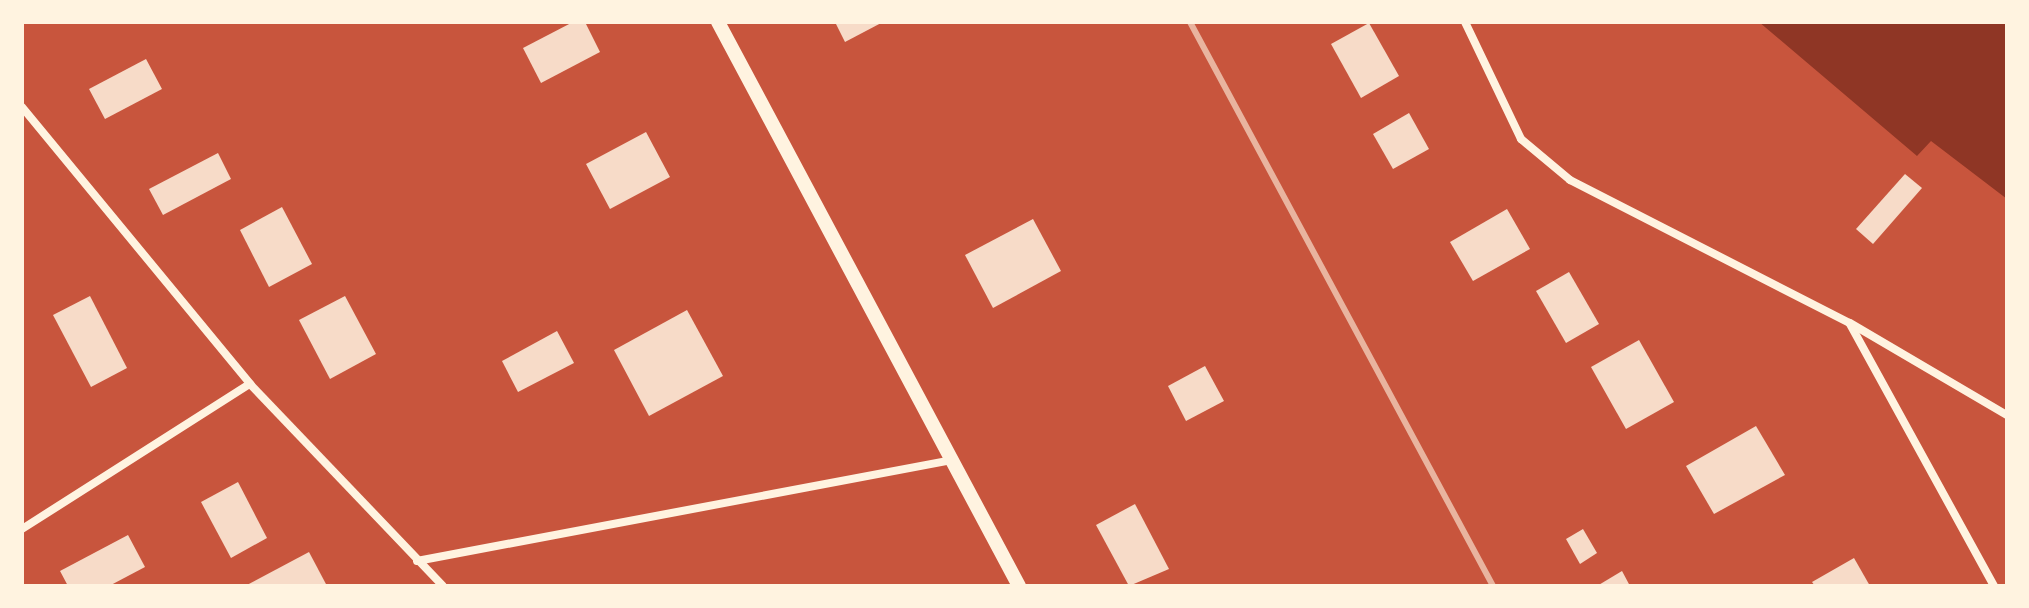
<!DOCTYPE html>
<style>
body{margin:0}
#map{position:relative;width:2029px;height:608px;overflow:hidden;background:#c8553d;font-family:"Times New Roman",serif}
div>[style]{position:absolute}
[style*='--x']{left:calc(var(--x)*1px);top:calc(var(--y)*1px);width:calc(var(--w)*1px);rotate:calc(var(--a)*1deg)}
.water>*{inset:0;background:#8f3625}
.building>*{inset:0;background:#f7dbc8}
.minor>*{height:8px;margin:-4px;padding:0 4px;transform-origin:4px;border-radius:4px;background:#fff3e0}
.tertiary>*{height:14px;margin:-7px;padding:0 7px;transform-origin:7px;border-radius:7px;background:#fff3e0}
.rail>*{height:6px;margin:-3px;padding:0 3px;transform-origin:3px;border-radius:3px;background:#e9b49f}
span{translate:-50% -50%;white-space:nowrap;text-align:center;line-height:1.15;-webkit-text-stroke:7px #fff3e0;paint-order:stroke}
.frame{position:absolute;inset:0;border:24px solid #fff3e0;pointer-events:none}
</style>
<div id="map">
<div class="water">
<i style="clip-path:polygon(1759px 22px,2007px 22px,2007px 199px,1931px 141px,1917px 156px)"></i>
</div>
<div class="building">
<i style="clip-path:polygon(573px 22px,585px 22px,600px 52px,541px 83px,523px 48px)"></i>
<i style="clip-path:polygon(835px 22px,883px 22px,845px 42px)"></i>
<i style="clip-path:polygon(1369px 23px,1399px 76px,1361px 98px,1331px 44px)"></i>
<i style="clip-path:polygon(146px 59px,162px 89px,105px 119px,89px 89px)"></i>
<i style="clip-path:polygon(1409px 113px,1429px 149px,1393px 169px,1373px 134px)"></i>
<i style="clip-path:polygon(646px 132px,670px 177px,610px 209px,586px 164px)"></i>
<i style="clip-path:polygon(218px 153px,231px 179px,163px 215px,149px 189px)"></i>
<i style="clip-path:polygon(1905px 174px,1922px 188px,1873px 244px,1856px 229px)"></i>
<i style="clip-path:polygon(282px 207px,312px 264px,269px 287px,240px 230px)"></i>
<i style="clip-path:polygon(1507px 209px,1530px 249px,1473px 281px,1450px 242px)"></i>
<i style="clip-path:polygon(1033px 219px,1061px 271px,993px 308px,965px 255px)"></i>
<i style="clip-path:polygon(1569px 272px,1599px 324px,1566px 343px,1536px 291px)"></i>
<i style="clip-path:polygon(90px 296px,127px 368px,91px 387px,53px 315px)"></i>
<i style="clip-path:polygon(345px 296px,376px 354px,330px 379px,299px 320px)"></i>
<i style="clip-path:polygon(687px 310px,723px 376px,649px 416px,614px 350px)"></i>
<i style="clip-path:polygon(557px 331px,574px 363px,518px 392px,502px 361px)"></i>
<i style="clip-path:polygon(1639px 340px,1674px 402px,1626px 429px,1591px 367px)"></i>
<i style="clip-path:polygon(1205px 366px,1224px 401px,1186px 421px,1168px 386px)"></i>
<i style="clip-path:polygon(1756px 426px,1785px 475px,1714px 514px,1686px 466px)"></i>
<i style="clip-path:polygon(238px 482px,267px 538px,231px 558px,201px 502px)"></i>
<i style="clip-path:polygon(1135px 504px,1169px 569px,1129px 586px,1096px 525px)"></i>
<i style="clip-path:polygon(1583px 529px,1597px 553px,1580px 564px,1566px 539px)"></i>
<i style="clip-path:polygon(128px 535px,145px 567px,109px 586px,68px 586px,60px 571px)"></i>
<i style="clip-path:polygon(309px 552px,327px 586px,245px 586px)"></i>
<i style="clip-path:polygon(1854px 558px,1870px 586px,1815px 586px,1812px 582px)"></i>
<i style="clip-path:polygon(1622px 571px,1630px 586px,1597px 586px)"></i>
</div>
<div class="minor">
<i style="--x:1465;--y:22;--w:130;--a:64.4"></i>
<i style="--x:1521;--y:139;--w:64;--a:39.9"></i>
<i style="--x:1570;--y:180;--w:314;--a:27.1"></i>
<i style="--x:1850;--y:323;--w:182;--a:30.4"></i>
<i style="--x:22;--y:107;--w:359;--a:50.5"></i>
<i style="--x:250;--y:384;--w:279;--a:46.3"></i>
<i style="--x:1850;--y:324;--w:299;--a:61.2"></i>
<i style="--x:22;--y:529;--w:270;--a:-32.5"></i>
<i style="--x:417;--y:561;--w:544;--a:-10.69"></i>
</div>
<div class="tertiary">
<i style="--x:718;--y:22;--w:639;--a:61.91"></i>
</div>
<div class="rail">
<i style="--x:1190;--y:22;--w:640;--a:61.75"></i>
</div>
<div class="frame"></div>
</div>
